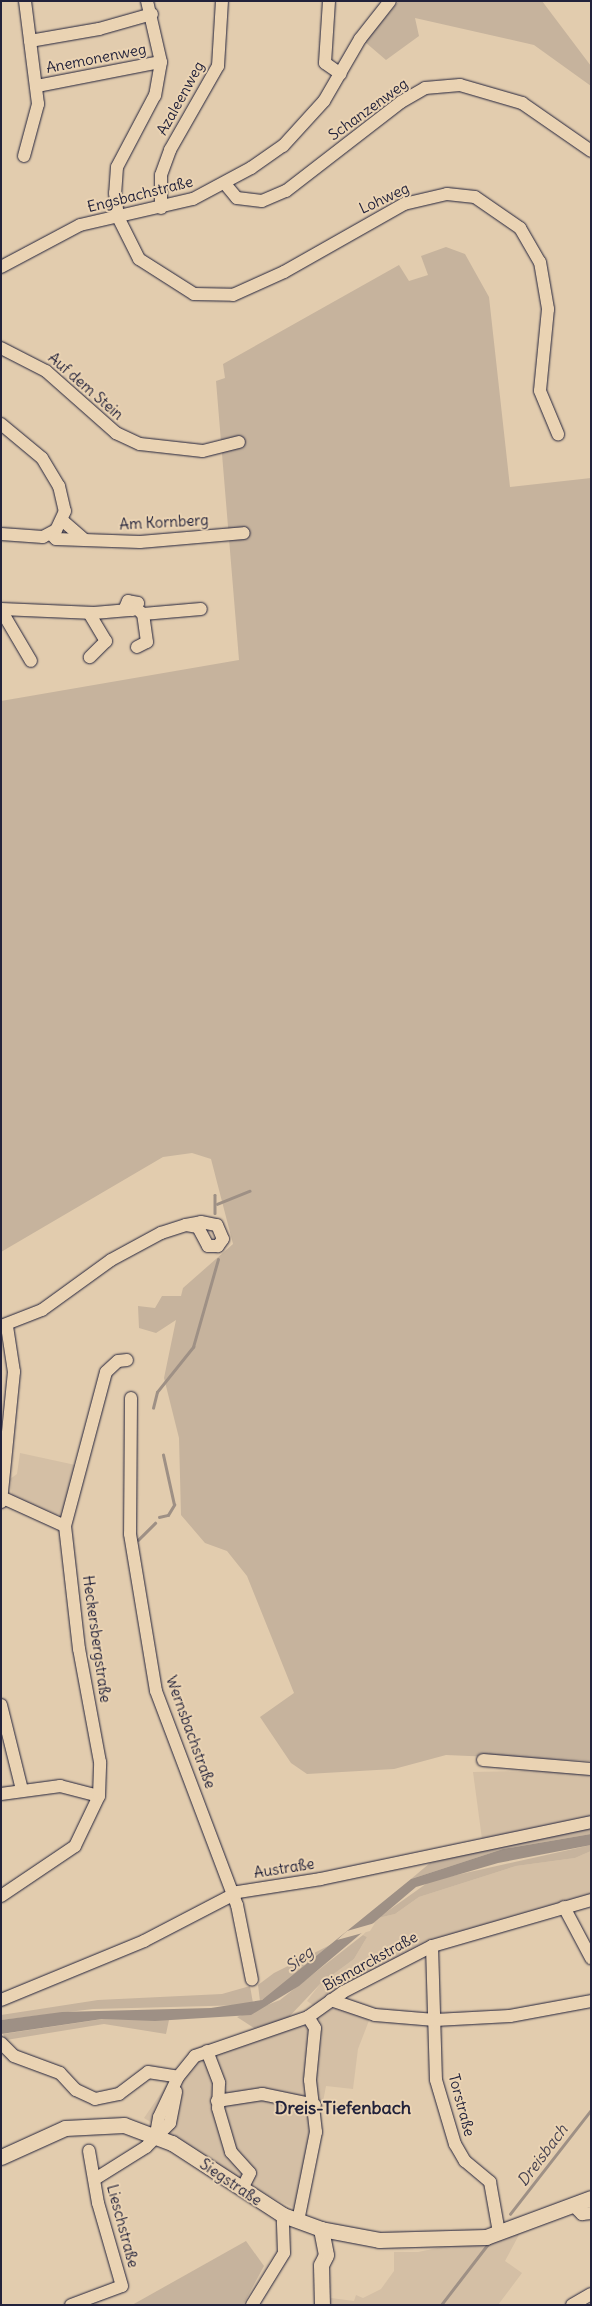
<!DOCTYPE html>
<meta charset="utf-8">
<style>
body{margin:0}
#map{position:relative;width:592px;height:2306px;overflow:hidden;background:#e2ccae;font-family:Delius,sans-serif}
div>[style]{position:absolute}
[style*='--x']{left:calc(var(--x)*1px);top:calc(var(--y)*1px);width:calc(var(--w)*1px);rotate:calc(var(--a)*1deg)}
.built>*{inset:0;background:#d4bfa5}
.green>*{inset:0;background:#c6b39d}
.water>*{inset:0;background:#9e9085}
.pier>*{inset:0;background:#e2ccae}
.stream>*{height:2.5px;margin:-1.25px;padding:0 1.25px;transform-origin:1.25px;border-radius:1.25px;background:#9e9085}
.roads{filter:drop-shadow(0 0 1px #22223b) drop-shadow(0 0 1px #22223b)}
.minor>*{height:12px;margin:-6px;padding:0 6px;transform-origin:6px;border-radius:6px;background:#ead3b3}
.major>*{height:15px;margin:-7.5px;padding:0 7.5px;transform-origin:7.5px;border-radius:7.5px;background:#ead3b3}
span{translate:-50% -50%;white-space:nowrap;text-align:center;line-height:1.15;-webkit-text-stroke:4px #ead3b3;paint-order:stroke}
.street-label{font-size:15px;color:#22223b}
.water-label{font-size:16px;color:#474351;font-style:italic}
.quarter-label{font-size:18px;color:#22223b;font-weight:700}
.frame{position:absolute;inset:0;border:2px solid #22223b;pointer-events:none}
</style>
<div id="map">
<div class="built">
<i style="clip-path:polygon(20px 1453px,80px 1466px,64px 1517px,12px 1497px,10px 1479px,17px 1474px)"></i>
<i style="clip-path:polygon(591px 1770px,591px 1819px,482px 1839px,473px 1772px)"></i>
<i style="clip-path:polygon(591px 1851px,591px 1896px,411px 1953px,316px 2007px,307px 2001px,320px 1984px,354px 1959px,367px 1937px,363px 1935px,378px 1918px,395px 1914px,419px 1897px,516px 1866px,575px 1858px)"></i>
<i style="clip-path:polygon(336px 2008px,370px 2018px,358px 2049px,353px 2089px,326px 2086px,302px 2212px,269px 2196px,144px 2118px,191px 2049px)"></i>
<i style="clip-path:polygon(521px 2231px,505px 2261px,522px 2273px,498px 2305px,329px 2305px,331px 2298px,354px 2301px,356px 2295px,363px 2298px,381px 2289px,394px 2271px,394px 2252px,418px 2252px)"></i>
</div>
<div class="green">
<i style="clip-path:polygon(399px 1px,542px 1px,591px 66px,591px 86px,534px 45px,415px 18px,419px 36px,386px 60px,365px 42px)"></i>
<i style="clip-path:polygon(446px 247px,465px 254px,489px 297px,510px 487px,591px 478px,591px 1761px,446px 1755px,394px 1769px,307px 1774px,291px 1763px,260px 1717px,294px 1693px,247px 1576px,227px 1551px,205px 1543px,181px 1515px,179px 1438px,164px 1378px,176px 1320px,156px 1333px,139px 1328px,138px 1306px,155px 1308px,162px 1296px,181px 1296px,183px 1288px,233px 1244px,211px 1159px,192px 1153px,163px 1157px,1px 1252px,1px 701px,239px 660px,216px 381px,225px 378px,223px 364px,399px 265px,409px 281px,428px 275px,421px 256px)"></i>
<i style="clip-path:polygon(591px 1826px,591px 1834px,503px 1849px,411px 1879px,430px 1863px)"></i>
<i style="clip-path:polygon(591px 1845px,591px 1851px,575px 1858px,516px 1866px,419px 1897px,395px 1914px,378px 1918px,430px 1881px)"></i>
<i style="clip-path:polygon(363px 1935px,367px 1937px,354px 1959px,320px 1984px,287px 2019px,254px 2028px,237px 2017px,280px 2000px)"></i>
<i style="clip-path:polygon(342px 1939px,280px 1989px,260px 2001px,258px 1985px,274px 1973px)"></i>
<i style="clip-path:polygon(250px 1986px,253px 2003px,247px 2005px,93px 2009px,1px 2020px,1px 2015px,98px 2000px,222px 1994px)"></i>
<i style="clip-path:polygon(103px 2019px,169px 2020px,166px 2034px,104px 2024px,6px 2040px,3px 2034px)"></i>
<i style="clip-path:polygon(246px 2241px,264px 2266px,243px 2305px,132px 2305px)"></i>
</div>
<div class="water">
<i style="clip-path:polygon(591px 1834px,591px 1845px,498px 1863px,416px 1887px,299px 1986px,251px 2015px,155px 2021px,102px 2019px,1px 2034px,1px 2020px,62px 2012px,211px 2008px,262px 2000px,411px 1879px,503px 1849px)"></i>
</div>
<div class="pier">
<i style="clip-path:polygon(375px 1923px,370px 1931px,337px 1940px,347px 1931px)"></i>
</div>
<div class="stream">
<i style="--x:215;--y:1195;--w:18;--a:90"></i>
<i style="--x:217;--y:1204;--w:35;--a:-22"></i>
<i style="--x:153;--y:1408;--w:16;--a:-76"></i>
<i style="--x:157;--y:1392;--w:58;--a:-51.3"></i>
<i style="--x:193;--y:1347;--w:91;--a:-74.1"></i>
<i style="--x:159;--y:1517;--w:9;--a:-13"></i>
<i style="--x:168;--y:1515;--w:12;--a:-59"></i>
<i style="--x:174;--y:1505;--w:51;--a:-102.4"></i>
<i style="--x:138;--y:1540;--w:24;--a:-45"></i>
<i style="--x:510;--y:2214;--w:132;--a:-52.1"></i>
<i style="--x:441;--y:2305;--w:77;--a:-52.4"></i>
</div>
<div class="roads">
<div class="minor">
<i style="--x:147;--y:1;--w:63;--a:77.1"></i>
<i style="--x:161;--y:62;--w:34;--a:100"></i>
<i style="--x:155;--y:95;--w:81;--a:117.8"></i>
<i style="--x:117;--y:167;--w:26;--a:94"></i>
<i style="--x:115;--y:193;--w:24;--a:83"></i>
<i style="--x:118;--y:217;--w:47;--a:63.4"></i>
<i style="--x:139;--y:259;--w:65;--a:32.5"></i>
<i style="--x:194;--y:294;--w:39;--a:1"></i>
<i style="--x:233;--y:295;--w:56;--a:-24.3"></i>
<i style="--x:284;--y:272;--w:138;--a:-29.5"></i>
<i style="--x:404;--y:204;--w:44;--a:-13.1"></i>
<i style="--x:447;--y:194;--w:28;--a:6"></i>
<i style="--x:475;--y:197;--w:55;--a:34.6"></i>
<i style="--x:520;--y:228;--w:39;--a:60"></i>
<i style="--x:540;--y:262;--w:48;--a:80.3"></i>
<i style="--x:548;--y:309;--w:82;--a:95.6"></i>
<i style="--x:540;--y:391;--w:47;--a:67.3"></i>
<i style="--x:329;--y:1;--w:62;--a:93.7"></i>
<i style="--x:325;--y:63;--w:19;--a:35"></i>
<i style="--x:30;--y:41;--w:70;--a:-9.9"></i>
<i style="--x:99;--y:29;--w:55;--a:-15.8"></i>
<i style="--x:37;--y:86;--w:126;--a:-11"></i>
<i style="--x:24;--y:156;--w:54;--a:-74.9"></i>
<i style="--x:38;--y:104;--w:104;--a:-97.2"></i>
<i style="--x:226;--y:185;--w:17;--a:50"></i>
<i style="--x:237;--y:198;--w:25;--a:7"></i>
<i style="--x:262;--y:201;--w:26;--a:-23"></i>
<i style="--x:286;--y:191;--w:145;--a:-37.7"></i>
<i style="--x:401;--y:102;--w:28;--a:-30"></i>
<i style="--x:425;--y:88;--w:35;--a:-5"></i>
<i style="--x:460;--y:85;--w:65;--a:16.2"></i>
<i style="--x:522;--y:103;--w:84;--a:34.8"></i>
<i style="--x:161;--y:208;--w:33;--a:-90"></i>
<i style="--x:161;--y:175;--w:27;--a:-70"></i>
<i style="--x:170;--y:150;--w:97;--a:-60.3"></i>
<i style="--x:218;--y:66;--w:65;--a:-86.5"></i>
<i style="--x:1;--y:267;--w:89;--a:-28"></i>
<i style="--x:80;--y:225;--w:116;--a:-13"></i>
<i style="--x:193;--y:199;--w:66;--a:-28.1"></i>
<i style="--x:251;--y:168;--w:39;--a:-35"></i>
<i style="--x:283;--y:146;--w:61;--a:-47.7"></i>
<i style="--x:324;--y:101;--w:72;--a:-59.9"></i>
<i style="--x:360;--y:39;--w:48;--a:-51.7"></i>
<i style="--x:1;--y:348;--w:51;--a:27.1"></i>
<i style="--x:46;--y:371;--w:94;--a:41.5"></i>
<i style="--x:116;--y:433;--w:26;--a:25"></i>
<i style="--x:140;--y:444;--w:63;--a:6.3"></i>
<i style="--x:203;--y:451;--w:37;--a:-14"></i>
<i style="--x:1;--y:424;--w:53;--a:39.7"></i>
<i style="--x:42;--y:458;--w:33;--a:59"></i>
<i style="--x:59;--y:486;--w:26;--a:77"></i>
<i style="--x:65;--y:511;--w:21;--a:115"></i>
<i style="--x:56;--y:530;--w:15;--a:152"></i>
<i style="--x:43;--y:537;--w:42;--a:-175.9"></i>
<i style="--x:63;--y:521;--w:29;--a:41"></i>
<i style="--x:51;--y:534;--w:7;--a:45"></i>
<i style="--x:56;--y:539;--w:84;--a:2"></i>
<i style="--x:140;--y:542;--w:104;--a:-4.9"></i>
<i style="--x:136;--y:608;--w:9;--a:41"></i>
<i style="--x:143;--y:614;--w:58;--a:-4.9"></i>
<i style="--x:1;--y:609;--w:93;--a:2.5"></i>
<i style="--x:94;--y:613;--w:38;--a:-5"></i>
<i style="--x:132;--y:610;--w:9;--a:-49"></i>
<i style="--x:138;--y:603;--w:10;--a:-169"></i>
<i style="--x:128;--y:601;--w:8;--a:113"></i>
<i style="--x:1;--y:610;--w:59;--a:59.5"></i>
<i style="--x:89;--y:613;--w:33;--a:59"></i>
<i style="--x:106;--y:641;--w:23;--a:135"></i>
<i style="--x:137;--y:647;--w:11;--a:-27"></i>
<i style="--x:147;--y:642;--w:28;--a:-98"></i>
<i style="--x:1;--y:1326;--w:44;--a:-21.3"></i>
<i style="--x:42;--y:1310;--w:85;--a:-35.9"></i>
<i style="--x:111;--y:1260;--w:57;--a:-28.4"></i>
<i style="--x:161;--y:1233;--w:26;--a:-18"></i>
<i style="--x:186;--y:1225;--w:15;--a:-11"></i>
<i style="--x:201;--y:1222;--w:16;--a:11"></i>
<i style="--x:217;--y:1225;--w:15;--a:67"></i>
<i style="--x:223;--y:1239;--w:9;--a:126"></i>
<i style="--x:218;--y:1246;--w:10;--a:180"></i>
<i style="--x:208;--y:1246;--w:21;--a:-118"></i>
<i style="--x:198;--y:1227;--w:12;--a:-171"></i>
<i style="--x:131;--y:1398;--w:136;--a:90.4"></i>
<i style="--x:130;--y:1534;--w:159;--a:80.6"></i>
<i style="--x:156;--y:1691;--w:229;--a:69.3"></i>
<i style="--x:237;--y:1905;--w:76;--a:78.7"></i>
<i style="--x:1;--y:1497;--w:70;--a:24.4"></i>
<i style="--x:1;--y:1502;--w:131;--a:-84.3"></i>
<i style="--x:14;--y:1372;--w:47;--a:-98.7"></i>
<i style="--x:1;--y:1705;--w:88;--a:76.1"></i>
<i style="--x:483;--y:1760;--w:108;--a:4.8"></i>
<i style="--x:1;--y:1794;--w:60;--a:-7.7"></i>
<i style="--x:60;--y:1786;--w:40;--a:14.4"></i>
<i style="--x:1;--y:1896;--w:89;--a:-34"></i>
<i style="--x:75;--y:1846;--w:55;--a:-64.4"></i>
<i style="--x:99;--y:1796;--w:34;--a:-88"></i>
<i style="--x:100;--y:1762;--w:115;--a:-100.5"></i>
<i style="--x:79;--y:1649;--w:124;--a:-96.5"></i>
<i style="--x:65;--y:1526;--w:159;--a:-75.1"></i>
<i style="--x:106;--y:1372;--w:16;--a:-43"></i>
<i style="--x:118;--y:1361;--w:9;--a:-6"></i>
<i style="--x:564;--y:1907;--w:58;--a:62.1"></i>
<i style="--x:432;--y:1946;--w:134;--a:88.3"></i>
<i style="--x:436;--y:2080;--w:67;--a:73.5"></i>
<i style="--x:455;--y:2144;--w:20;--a:60"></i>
<i style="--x:465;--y:2161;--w:33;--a:40"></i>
<i style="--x:490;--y:2182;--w:46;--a:79.9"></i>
<i style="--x:1;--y:2000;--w:155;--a:-22.4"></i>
<i style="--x:144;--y:1941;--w:106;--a:-27.5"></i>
<i style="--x:238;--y:1892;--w:84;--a:-8.9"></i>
<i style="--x:321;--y:1879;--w:276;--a:-11.9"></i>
<i style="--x:331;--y:2000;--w:46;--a:18.8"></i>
<i style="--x:375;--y:2015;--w:60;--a:4.8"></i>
<i style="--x:435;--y:2020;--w:75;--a:-3.1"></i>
<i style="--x:510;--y:2016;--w:82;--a:-10.5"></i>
<i style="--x:1;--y:2043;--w:18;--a:45"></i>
<i style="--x:14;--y:2056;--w:49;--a:20.3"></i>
<i style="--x:60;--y:2073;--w:23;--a:47"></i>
<i style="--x:76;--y:2090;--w:21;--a:25"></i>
<i style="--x:95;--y:2099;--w:25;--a:-12"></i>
<i style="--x:119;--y:2094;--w:36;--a:-37"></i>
<i style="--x:148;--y:2072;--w:30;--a:9"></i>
<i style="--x:207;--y:2051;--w:34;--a:69"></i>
<i style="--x:219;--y:2083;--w:25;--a:92"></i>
<i style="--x:218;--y:2108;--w:46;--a:73.5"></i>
<i style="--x:231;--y:2152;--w:28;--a:48"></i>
<i style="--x:250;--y:2173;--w:18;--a:117"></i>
<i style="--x:217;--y:2101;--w:46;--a:-8.8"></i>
<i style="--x:262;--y:2094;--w:54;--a:11.7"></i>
<i style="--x:156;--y:2134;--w:17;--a:-80"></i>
<i style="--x:159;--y:2117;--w:44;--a:-64.6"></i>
<i style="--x:178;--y:2077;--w:27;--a:-51"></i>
<i style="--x:195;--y:2056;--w:120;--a:-19"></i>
<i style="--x:308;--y:2017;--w:43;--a:-35.5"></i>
<i style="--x:343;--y:1992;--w:100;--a:-27.3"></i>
<i style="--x:432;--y:1946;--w:166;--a:-16.1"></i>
<i style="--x:95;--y:2179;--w:60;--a:-32.1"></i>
<i style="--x:146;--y:2147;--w:34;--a:-45"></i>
<i style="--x:170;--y:2123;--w:32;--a:-79"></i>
<i style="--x:573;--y:2205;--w:13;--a:45"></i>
<i style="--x:582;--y:2214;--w:9;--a:-6"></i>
<i style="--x:298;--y:2221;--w:91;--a:-78.6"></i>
<i style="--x:316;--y:2132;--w:52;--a:-96.6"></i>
<i style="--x:310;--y:2080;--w:52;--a:-84.5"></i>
<i style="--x:315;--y:2028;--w:13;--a:-122"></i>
<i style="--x:71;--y:2305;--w:54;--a:-20.4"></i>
<i style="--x:122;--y:2286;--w:86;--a:-106.1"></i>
<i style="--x:98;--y:2203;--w:53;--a:-99.8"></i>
<i style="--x:252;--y:2305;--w:61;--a:-58.4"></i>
<i style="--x:284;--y:2253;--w:38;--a:-92"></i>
<i style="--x:572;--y:2305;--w:22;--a:-30"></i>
</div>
<div class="major">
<i style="--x:1;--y:2157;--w:70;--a:-24.4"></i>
<i style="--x:65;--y:2128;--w:59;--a:-2.9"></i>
<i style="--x:124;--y:2125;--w:51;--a:20.6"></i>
<i style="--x:172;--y:2143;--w:132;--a:33"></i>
<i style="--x:283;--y:2215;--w:40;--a:20.2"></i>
<i style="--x:321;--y:2229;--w:59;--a:10.7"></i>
<i style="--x:379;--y:2240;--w:107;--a:-1.6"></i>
<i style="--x:486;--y:2237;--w:112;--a:-20.4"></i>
<i style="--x:321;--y:2229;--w:26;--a:79"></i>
<i style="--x:326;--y:2255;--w:11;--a:117"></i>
<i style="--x:321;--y:2265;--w:40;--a:88.6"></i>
</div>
</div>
<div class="street-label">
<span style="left:96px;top:58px;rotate:-11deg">Anemonenweg</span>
<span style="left:180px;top:98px;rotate:-61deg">Azaleenweg</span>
<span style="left:368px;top:109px;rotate:-36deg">Schanzenweg</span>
<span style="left:140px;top:194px;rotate:-14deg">Engsbachstraße</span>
<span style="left:384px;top:198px;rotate:-25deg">Lohweg</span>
<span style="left:86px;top:386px;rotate:41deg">Auf dem Stein</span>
<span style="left:164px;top:522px;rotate:-3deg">Am Kornberg</span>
<span style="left:97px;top:1639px;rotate:82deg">Heckersbergstraße</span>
<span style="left:191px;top:1732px;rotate:70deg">Wernsbachstraße</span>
<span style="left:284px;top:1868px;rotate:-9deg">Austraße</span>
<span style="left:370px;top:1961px;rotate:-29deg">Bismarckstraße</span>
<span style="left:462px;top:2105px;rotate:75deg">Torstraße</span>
<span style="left:231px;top:2182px;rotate:34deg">Siegstraße</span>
<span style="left:123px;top:2226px;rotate:75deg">Lieschstraße</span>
</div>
<div class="water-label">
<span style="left:299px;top:1959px;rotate:-39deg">Sieg</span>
<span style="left:542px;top:2155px;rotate:-53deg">Dreisbach</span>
</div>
<div class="quarter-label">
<span style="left:343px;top:2108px">Dreis-Tiefenbach</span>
</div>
<div class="frame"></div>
</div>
